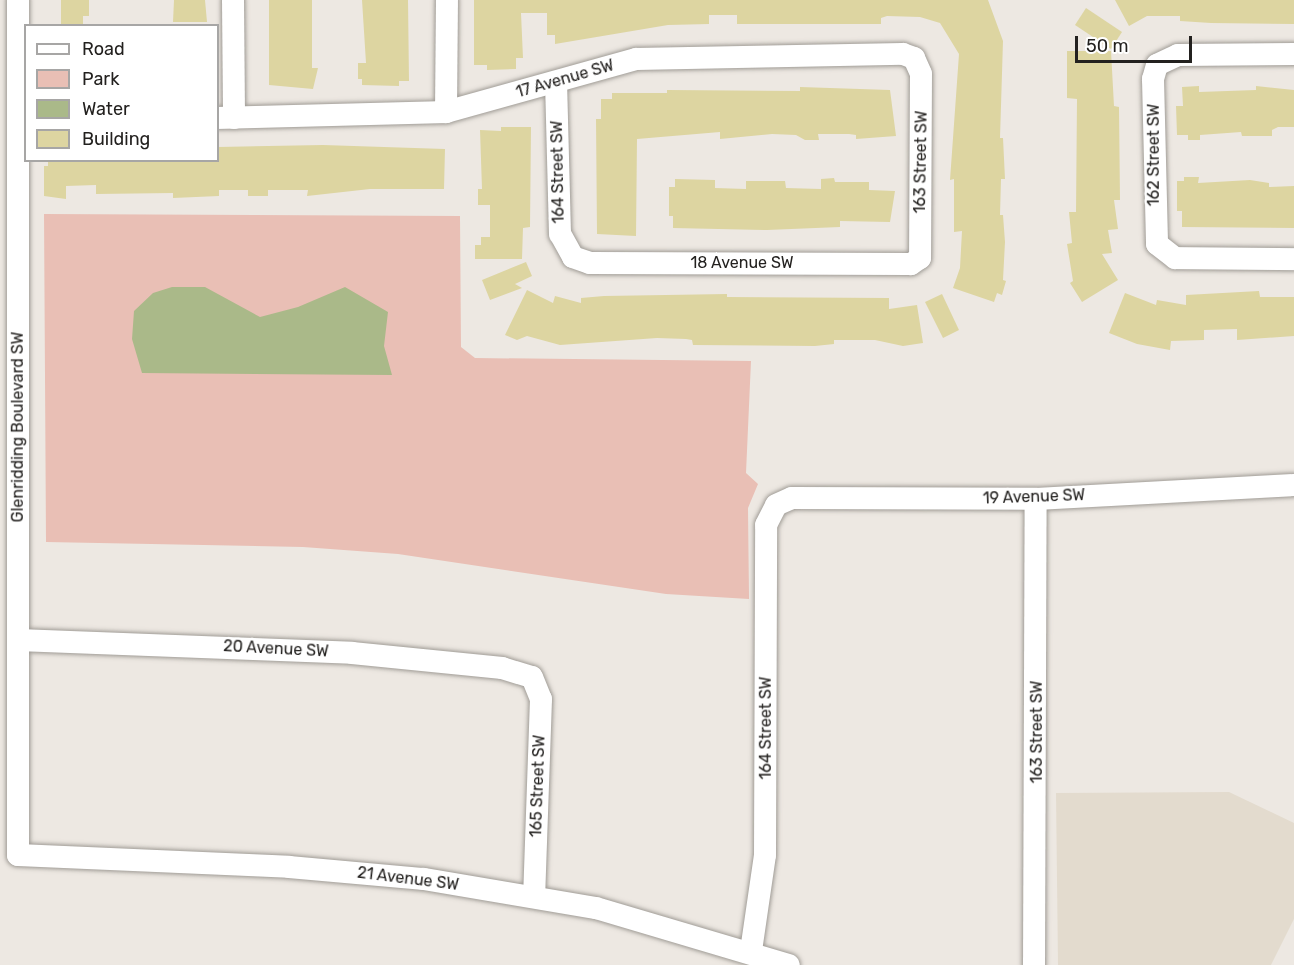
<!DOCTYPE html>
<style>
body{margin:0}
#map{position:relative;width:1294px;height:965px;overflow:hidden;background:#ede8e2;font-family:Rubik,sans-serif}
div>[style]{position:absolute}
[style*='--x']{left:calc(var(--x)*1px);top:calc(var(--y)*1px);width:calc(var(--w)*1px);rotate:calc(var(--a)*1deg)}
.built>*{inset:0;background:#e3dbce}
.green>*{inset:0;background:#e9bfb5}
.water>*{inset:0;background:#aab989}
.building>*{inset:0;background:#ddd5a1}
.roads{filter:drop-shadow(0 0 2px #a09c96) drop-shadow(0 0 2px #a09c96)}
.minor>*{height:22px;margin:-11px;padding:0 11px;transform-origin:11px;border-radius:11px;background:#fff}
span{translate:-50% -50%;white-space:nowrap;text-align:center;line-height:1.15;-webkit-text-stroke:4.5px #fff;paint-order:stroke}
.street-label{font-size:16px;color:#23211f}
.legend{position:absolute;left:24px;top:24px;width:195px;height:138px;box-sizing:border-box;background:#fff;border:2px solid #a7a6a5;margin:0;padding:8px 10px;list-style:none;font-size:18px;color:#23211f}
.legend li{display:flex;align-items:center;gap:12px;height:30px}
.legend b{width:30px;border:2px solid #a7a6a5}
.scale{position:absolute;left:1075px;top:36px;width:117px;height:27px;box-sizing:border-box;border:3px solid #23211f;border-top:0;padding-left:8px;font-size:18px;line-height:21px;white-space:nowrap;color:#23211f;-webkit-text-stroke:4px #fff;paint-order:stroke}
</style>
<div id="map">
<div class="built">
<i style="clip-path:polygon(1229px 792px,1294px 823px,1294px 919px,1271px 965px,1058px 965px,1056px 793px)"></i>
</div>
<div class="green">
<i style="clip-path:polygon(44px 214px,460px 216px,461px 347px,475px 358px,751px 361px,746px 473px,758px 484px,748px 508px,749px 599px,666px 594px,398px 554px,303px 547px,46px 542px)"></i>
</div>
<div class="water">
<i style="clip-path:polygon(172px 287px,205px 287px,260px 317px,298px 307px,345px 287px,388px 312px,384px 346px,392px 375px,142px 373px,132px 339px,134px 311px,153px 293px)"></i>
</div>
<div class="building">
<i style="clip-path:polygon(61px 0,89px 0,89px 16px,83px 16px,83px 26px,61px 26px)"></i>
<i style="clip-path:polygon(174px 0,205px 0,207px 22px,173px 22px)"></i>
<i style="clip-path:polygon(269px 0,312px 0,312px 68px,318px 68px,313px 89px,269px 85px)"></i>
<i style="clip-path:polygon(362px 0,408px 0,409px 81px,399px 81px,399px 86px,362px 85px,362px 79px,358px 79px,358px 63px,366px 63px)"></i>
<i style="clip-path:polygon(474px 0,988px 0,1003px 41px,1000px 138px,1003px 138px,1005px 179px,1001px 179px,1000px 215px,1003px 215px,1005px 242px,1003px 280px,1006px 281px,1002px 295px,997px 293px,994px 302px,953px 288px,960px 268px,962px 231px,954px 232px,954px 179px,950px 180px,959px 54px,940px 23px,920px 17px,887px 16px,881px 18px,881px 24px,737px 24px,737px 15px,709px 15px,709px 24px,668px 25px,555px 44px,555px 35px,547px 35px,547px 13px,521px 13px,523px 58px,516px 58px,516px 69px,487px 70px,487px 65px,474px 65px)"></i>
<i style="clip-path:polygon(1115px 0,1294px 0,1294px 24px,1211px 23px,1180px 21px,1180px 16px,1147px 16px,1129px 26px)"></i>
<i style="clip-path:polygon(1086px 8px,1122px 32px,1111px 49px,1075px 25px)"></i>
<i style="clip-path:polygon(1067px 51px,1111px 51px,1114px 106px,1119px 107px,1120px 200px,1114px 200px,1118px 229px,1108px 230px,1112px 253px,1102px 254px,1118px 280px,1082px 302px,1070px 283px,1073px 281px,1067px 244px,1072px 243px,1069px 212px,1076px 212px,1077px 99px,1067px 98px)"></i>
<i style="clip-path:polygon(1199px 86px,1199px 92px,1256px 90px,1256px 86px,1294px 90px,1294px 127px,1278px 127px,1272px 130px,1272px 136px,1242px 136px,1241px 132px,1200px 135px,1200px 140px,1188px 140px,1188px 135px,1177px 135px,1176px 106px,1183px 106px,1182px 87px)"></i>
<i style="clip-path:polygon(800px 87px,890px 90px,896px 136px,856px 139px,856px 135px,849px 134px,818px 134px,819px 140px,805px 140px,796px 135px,772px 134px,720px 139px,720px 132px,637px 139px,636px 236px,597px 234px,596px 119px,601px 119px,601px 99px,612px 99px,612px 93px,667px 93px,667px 90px,800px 91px)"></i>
<i style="clip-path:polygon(501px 127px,531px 127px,530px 227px,523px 228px,522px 259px,475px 259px,475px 245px,481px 245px,481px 237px,490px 237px,490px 205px,478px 205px,478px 189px,482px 189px,480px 130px,501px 131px)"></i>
<i style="clip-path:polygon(323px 145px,445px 149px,444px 189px,370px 189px,307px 196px,308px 190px,268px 190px,268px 196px,248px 196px,248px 190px,219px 190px,219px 196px,173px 198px,173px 193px,96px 194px,96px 185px,66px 186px,66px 199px,44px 196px,44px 166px,48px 166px,48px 160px,218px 160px,218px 147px)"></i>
<i style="clip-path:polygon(1184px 177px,1199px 177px,1198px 183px,1250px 180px,1269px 183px,1269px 187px,1294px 186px,1294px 228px,1182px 227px,1182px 211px,1177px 211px,1177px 181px,1184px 181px)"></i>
<i style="clip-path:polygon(834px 178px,835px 182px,869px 182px,869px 190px,895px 191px,890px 222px,840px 221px,840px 227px,767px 230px,673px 228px,673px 216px,669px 216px,669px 187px,675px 187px,675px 179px,715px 180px,715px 188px,746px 189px,746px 181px,785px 181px,786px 188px,821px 189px,821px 179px)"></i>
<i style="clip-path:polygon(526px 262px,532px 276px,515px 284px,522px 288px,490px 300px,482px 280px)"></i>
<i style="clip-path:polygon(527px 290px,553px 303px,555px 296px,581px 303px,581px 298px,604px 296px,727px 294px,727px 297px,889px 298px,889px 309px,917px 305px,923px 343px,903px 346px,875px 340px,834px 340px,834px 344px,815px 346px,693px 345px,692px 340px,686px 339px,657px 338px,560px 345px,527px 336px,517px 340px,505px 335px)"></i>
<i style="clip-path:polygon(1259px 291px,1260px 297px,1294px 297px,1294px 336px,1237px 340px,1237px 329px,1204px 330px,1204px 340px,1171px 341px,1170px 350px,1137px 344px,1109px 333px,1125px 293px,1156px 305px,1157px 300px,1186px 305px,1186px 295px)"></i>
<i style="clip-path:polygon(942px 294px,959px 330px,943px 338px,925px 302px)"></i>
</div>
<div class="roads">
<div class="minor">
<i style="--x:18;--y:0;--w:855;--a:90"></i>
<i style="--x:18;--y:855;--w:271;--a:2.5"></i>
<i style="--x:289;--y:867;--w:136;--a:5.1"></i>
<i style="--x:424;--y:879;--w:174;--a:9.6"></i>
<i style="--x:596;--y:908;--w:201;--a:16.5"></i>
<i style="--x:233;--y:0;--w:118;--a:89.5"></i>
<i style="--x:1294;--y:54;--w:116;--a:179.5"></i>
<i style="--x:1178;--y:55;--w:23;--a:155"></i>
<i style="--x:1157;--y:65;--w:15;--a:106"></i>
<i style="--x:1153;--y:79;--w:165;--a:88.6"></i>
<i style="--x:1157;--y:244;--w:23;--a:38"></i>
<i style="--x:1175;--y:258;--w:119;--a:0.5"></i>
<i style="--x:446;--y:112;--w:112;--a:-89.5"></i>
<i style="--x:218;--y:118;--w:228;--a:-1.5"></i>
<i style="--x:446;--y:112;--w:197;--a:-15.6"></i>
<i style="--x:636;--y:59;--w:267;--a:-1.1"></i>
<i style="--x:903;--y:54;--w:12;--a:20"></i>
<i style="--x:914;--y:58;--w:17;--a:66"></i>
<i style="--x:921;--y:74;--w:184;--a:90.3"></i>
<i style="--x:920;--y:258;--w:11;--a:146"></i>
<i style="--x:911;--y:264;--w:321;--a:-179.8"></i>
<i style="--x:590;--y:263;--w:18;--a:-161"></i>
<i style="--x:573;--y:257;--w:26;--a:-119"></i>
<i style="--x:560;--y:234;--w:151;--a:-91.5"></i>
<i style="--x:18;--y:640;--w:334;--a:2.2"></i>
<i style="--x:352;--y:653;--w:151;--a:5.7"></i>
<i style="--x:502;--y:668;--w:31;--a:17"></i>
<i style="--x:532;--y:677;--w:24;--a:68"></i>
<i style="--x:541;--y:699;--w:198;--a:92"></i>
<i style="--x:751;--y:951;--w:97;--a:-81.7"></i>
<i style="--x:765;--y:855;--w:330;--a:-89.8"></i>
<i style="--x:766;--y:525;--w:22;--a:-63"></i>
<i style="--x:776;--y:505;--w:17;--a:-24"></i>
<i style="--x:792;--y:498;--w:244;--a:0.2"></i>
<i style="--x:1036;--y:499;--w:258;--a:-3.1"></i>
<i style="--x:1034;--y:965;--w:466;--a:-89.8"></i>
</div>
</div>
<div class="street-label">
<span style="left:565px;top:79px;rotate:-16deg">17 Avenue SW</span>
<span style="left:1154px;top:155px;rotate:-90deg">162 Street SW</span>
<span style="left:921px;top:162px;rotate:-89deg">163 Street SW</span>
<span style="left:558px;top:172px;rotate:-91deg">164 Street SW</span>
<span style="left:742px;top:263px">18 Avenue SW</span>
<span style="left:18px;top:427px;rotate:-90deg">Glenridding Boulevard SW</span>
<span style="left:1034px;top:497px;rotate:-2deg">19 Avenue SW</span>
<span style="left:276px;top:649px;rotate:3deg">20 Avenue SW</span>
<span style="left:766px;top:728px;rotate:-90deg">164 Street SW</span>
<span style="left:1037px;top:732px;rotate:-90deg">163 Street SW</span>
<span style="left:538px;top:786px;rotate:-88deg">165 Street SW</span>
<span style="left:408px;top:879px;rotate:7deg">21 Avenue SW</span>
</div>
<ul class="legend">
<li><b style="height:8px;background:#fff"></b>Road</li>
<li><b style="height:16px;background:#e9bfb5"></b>Park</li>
<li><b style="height:16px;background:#aab989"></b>Water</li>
<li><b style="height:16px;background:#ddd5a1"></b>Building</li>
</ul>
<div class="scale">50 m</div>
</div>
